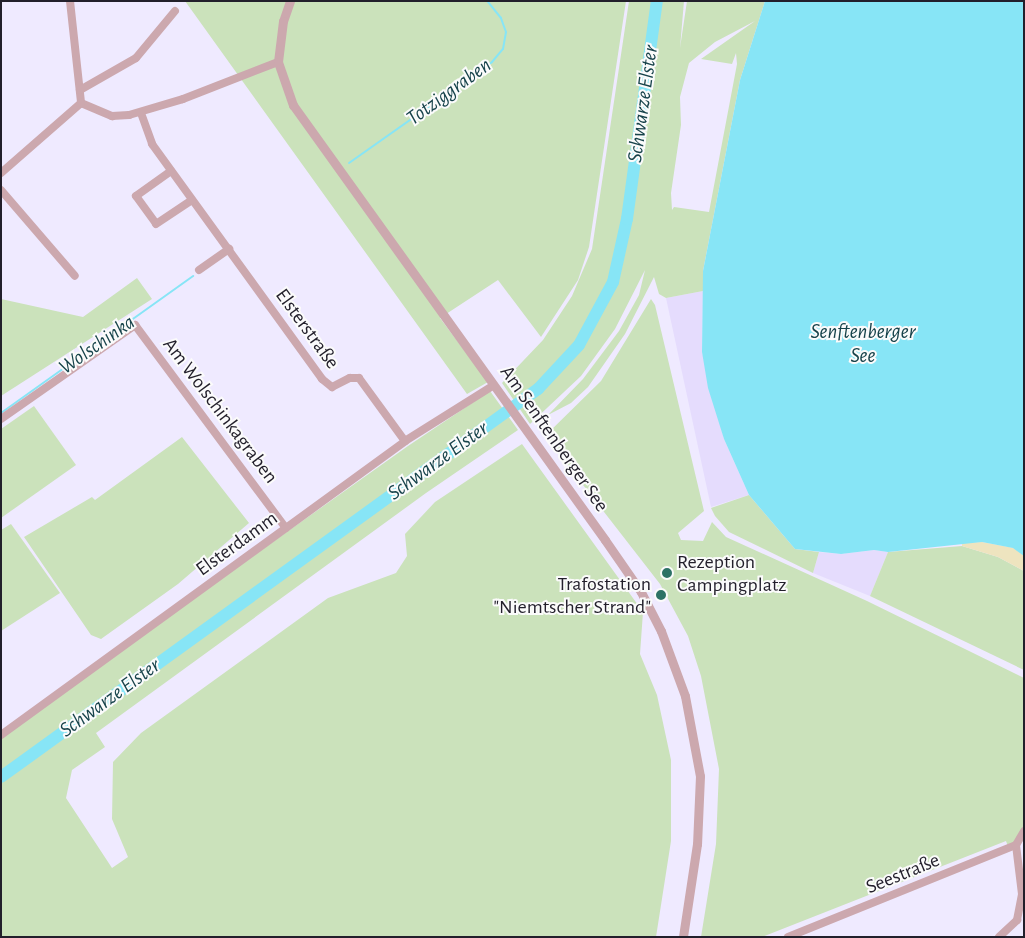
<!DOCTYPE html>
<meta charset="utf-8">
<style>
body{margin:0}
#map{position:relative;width:1025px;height:938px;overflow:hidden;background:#efeaff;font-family:"Alegreya Sans",sans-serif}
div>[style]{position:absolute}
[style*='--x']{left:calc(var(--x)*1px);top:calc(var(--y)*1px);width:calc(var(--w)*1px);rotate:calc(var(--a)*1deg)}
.built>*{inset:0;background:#e5dcfd}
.green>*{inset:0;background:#cbe2bb}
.sand>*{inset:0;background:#eee4bf}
.water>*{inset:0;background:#87e5f6}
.stream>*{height:2px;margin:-1px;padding:0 1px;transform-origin:1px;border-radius:1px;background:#87e5f6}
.river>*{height:12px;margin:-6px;padding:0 6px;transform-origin:6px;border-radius:6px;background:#87e5f6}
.minor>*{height:8px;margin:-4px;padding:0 4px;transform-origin:4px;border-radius:4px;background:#cca8ae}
.tertiary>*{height:9px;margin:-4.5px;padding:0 4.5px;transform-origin:4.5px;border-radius:4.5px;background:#cca8ae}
.dots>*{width:14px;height:14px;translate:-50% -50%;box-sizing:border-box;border:2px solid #fbfbfb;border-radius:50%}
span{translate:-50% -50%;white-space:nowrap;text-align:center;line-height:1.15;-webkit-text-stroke:4px #fbfbfb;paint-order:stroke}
.street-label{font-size:20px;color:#221f2b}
.poi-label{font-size:20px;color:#221f2b}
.left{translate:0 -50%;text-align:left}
.right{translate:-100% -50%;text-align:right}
.water-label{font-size:21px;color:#17434b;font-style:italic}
.frame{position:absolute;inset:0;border:2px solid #221f2b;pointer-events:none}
</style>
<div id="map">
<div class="built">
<i style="clip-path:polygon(703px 291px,702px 352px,724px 439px,749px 495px,711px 507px,666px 298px)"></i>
<i style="clip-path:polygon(874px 550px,888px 552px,870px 596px,813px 573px,819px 552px,841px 554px)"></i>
</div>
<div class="green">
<i style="clip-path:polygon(185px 1px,626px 1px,589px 247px,578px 280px,541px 337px,498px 280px,440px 318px,488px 382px,467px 394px)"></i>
<i style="clip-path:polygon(evenodd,629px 1px,684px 1px,680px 48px,687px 1px,765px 1px,740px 80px,703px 271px,703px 291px,666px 298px,659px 294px,654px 277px,625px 334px,588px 387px,571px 403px,548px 415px,583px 379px,619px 331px,639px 295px,645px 270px,615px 329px,581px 376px,530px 424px,502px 383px,543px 340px,572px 296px,592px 249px,629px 1px,755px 21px,701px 59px,732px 64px,736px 53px,737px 64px,709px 212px,674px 207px,672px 210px,671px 193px,681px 125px,680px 97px,689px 63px,715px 42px,755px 21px)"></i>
<i style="clip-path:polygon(137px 278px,152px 299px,1px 396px,1px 299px,83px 317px)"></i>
<i style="clip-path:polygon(651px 299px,655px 305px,704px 511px,678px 533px,681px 540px,703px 541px,712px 522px,726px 537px,867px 601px,1024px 678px,1024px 831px,1009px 849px,1006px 841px,762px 937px,701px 937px,716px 844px,719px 769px,701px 676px,688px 636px,660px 584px,545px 436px,601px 381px)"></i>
<i style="clip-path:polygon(490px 391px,518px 430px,426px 493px,96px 733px,105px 747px,72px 770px,66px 798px,112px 868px,128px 857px,112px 819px,113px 762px,141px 733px,328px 598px,396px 573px,407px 556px,405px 534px,435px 502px,522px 444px,643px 612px,640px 654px,657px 695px,671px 760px,671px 841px,656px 937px,1px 937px,1px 735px,408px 446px)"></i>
<i style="clip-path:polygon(34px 406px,76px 465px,1px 518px,1px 429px)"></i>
<i style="clip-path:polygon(182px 437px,249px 523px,178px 584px,101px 639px,91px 635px,24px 537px,92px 497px,95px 500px)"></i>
<i style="clip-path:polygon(749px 495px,795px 549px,819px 552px,813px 573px,729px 532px,715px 516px,711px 508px)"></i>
<i style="clip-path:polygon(11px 524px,60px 593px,1px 631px,1px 530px)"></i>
<i style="clip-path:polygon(962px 546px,998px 557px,1024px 571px,1024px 670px,870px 596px,888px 552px)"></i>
</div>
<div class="sand">
<i style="clip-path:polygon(982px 542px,1014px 548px,1024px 556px,1024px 571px,998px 557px,962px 546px,962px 543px)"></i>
</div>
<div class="water">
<i style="clip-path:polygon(765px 1px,1024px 1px,1024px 556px,1013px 548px,982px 542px,888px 552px,874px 550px,841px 554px,795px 549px,749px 495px,724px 439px,708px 388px,702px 352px,703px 271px,740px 80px)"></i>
</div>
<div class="stream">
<i style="--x:349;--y:163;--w:175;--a:-35.2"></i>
<i style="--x:492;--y:62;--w:17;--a:-50"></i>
<i style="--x:503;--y:49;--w:17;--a:-80"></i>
<i style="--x:506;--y:32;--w:15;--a:-110"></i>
<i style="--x:501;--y:18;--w:22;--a:-129"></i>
<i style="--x:1;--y:413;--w:236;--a:-35.5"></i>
</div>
<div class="river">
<i style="--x:1;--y:777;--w:663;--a:-35.85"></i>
<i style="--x:538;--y:389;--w:60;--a:-47"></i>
<i style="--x:579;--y:345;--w:72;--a:-61.6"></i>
<i style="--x:613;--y:282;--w:65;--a:-77.5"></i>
<i style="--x:627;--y:219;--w:220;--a:-82.2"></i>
</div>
<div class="minor">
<i style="--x:70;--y:1;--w:103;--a:83.8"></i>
<i style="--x:80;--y:90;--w:64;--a:-29.7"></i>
<i style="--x:136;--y:58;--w:61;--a:-50.3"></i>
<i style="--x:81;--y:103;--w:34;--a:23"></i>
<i style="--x:112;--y:116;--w:17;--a:-3"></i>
<i style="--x:129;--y:115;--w:56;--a:-16.5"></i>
<i style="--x:183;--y:99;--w:102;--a:-21.3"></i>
<i style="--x:141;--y:113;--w:33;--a:70"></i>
<i style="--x:152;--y:144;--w:290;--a:54.1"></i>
<i style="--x:322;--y:379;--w:13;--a:39"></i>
<i style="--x:332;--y:387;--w:20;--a:-27"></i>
<i style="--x:350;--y:378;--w:9;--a:0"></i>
<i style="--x:359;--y:378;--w:78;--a:53.9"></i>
<i style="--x:171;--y:171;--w:43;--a:144.5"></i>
<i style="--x:136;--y:196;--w:34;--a:54"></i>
<i style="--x:156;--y:224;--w:43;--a:-33.7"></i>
<i style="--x:1;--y:173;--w:106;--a:-41.2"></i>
<i style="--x:1;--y:190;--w:113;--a:49.3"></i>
<i style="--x:199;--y:270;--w:37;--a:-35"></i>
<i style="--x:1;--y:419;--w:164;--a:-35"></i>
<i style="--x:135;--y:325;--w:253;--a:53.4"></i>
<i style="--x:1;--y:735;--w:500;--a:-36"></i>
<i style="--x:405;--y:441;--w:105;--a:-32.2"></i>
<i style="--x:788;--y:937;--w:246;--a:-22"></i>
<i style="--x:999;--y:937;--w:25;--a:-43"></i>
<i style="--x:1017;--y:920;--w:26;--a:-79"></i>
<i style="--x:1022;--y:894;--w:49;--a:-97"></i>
<i style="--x:1016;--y:845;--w:16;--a:-60"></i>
</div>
<div class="tertiary">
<i style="--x:290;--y:1;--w:21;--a:109"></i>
<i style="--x:283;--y:21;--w:41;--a:97"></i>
<i style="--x:278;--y:62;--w:46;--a:70.8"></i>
<i style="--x:293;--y:105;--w:535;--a:54.35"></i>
<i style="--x:605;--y:540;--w:63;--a:55.3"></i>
<i style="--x:641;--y:592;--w:44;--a:62.9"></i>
<i style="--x:661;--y:631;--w:69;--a:69.7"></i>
<i style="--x:685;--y:696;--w:81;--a:79.4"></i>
<i style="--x:700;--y:776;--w:68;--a:92.5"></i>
<i style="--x:697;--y:844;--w:94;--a:98.6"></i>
</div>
<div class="dots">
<i style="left:667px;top:573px;background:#2d7266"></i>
<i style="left:661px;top:595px;background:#2d7266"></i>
</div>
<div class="street-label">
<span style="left:307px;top:329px;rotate:54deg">Elsterstraße</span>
<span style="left:220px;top:411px;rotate:53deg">Am Wolschinkagraben</span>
<span style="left:554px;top:439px;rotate:55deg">Am Senftenberger See</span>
<span style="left:237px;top:544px;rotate:-36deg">Elsterdamm</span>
<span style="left:903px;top:874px;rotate:-22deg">Seestraße</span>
</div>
<div class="poi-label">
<span class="left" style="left:677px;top:574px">Rezeption<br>Campingplatz</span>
<span class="right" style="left:651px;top:596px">Trafostation<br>"Niemtscher Strand"</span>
</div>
<div class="water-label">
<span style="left:449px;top:92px;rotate:-36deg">Totziggraben</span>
<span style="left:643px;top:104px;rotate:-82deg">Schwarze Elster</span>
<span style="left:863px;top:344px">Senftenberger<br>See</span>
<span style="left:97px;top:345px;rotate:-35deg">Wolschinka</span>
<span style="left:438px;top:461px;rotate:-36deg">Schwarze Elster</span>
<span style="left:110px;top:698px;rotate:-36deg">Schwarze Elster</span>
</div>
<div class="frame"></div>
</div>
